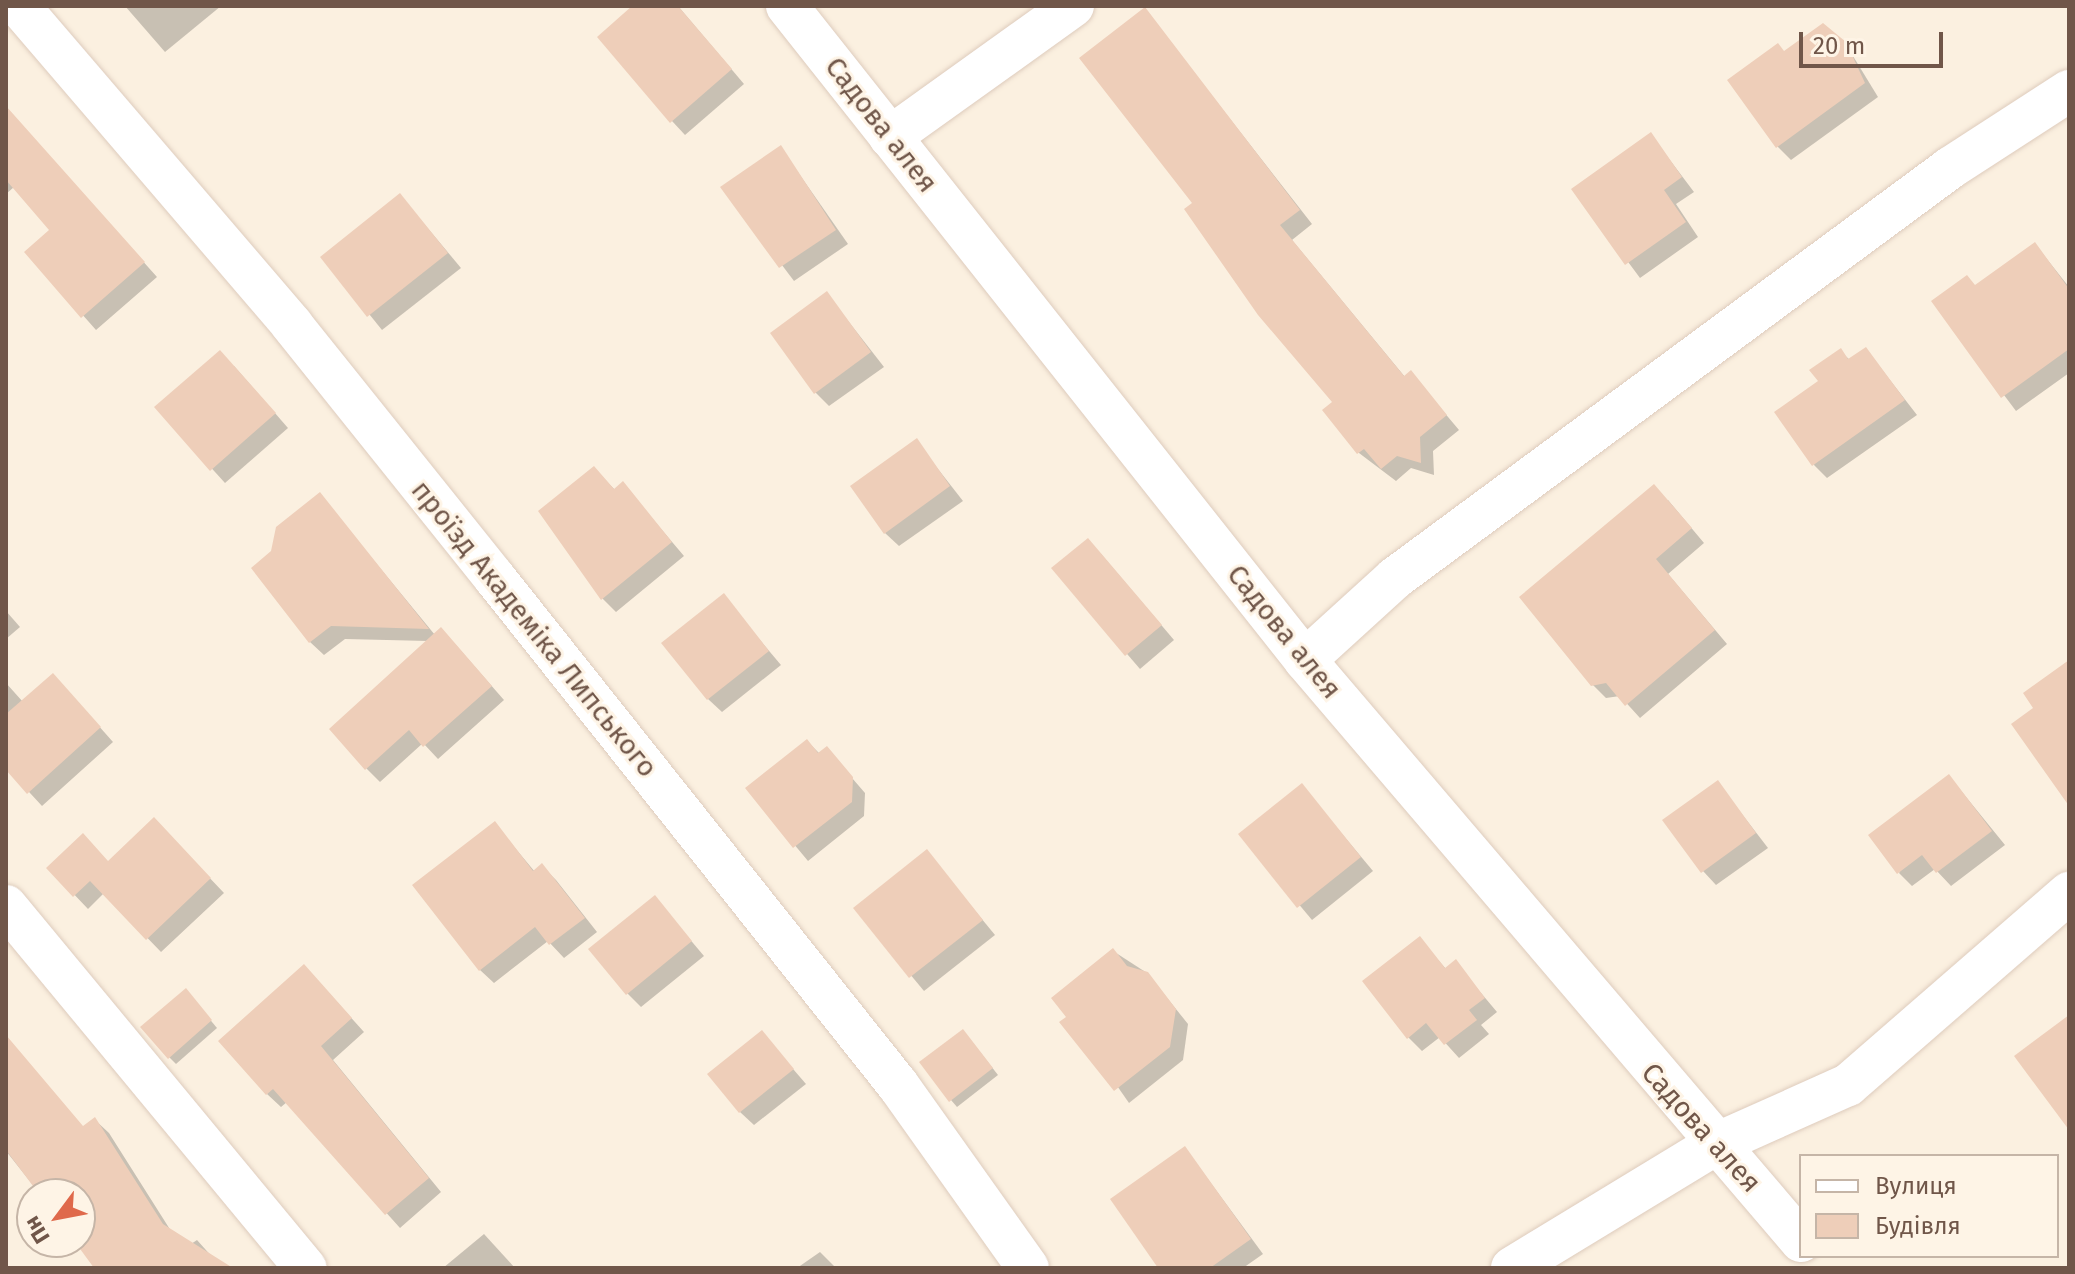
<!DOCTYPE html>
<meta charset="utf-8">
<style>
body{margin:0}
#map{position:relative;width:2075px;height:1274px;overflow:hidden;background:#fbf0e0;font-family:"Fira Sans",sans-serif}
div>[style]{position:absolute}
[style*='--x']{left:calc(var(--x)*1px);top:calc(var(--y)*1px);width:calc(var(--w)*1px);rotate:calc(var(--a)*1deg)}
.shadow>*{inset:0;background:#0003}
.building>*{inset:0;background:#eeceb9}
.roads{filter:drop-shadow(0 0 2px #deccbd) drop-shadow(0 0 2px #deccbd)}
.minor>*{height:42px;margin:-21px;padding:0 21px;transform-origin:21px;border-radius:21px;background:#fff}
span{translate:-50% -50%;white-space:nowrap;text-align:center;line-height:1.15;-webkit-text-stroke:6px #fef4e6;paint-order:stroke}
.street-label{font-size:28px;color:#705649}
.frame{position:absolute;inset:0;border:8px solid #705649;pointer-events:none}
.legend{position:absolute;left:1799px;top:1154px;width:260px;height:104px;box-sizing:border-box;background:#fef4e6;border:2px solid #c5b5a7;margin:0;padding:10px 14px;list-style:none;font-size:24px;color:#705649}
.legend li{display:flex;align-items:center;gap:16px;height:40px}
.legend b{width:40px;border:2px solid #c5b5a7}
.north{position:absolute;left:16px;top:1178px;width:80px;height:80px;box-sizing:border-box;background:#fef4e6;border:2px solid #c5b5a7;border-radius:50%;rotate:238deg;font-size:22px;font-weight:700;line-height:32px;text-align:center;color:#705649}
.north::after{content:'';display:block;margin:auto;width:28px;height:36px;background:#df694b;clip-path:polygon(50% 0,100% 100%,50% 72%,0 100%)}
.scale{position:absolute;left:1799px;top:32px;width:144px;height:36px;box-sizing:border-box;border:4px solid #705649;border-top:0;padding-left:10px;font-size:24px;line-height:28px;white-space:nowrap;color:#705649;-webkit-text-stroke:6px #fef4e6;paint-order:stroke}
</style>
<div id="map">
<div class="shadow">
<i style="clip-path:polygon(125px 6px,221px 6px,165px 52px)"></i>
<i style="clip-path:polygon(635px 6px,678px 6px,744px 84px,685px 135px,672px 121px)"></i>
<i style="clip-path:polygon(1145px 10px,1312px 224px,1292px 240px,1405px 377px,1411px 373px,1459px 430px,1433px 451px,1434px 475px,1411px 468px,1396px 481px,1359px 453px,1325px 410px,1335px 403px,1195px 203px)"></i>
<i style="clip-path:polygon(1845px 43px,1878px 97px,1791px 160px,1777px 146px,1785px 53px)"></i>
<i style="clip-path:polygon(6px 108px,157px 277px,96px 330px,27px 252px,52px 230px,14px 187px,6px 194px)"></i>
<i style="clip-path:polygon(1651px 135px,1694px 192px,1676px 204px,1698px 237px,1640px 278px,1574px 189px)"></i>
<i style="clip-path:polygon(781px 148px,848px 244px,794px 281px,723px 187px)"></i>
<i style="clip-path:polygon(400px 195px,461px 268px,382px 330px,323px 257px)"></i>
<i style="clip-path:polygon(2035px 244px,2069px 287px,2069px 373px,2016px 411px,1934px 302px,1976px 287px)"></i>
<i style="clip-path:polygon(827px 294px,884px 367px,829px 406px,815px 392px)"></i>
<i style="clip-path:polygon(1866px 349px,1917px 415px,1827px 478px,1814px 465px,1821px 382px,1840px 351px,1850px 360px)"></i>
<i style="clip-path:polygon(234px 366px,288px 428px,225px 483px,157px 408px)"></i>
<i style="clip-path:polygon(916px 441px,963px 501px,899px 546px,885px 533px)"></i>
<i style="clip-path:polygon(594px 468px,615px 490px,623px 484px,684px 556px,616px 612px,602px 598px)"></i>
<i style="clip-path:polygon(320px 495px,435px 635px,454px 643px,504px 700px,438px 759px,423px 743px,380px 782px,366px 768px,428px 641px,345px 639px,324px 655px,310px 642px,273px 552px)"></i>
<i style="clip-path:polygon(1668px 500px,1704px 543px,1668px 574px,1727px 644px,1640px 718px,1620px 696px,1606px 698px,1592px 684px)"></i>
<i style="clip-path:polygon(1101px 554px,1174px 640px,1140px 669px,1054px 569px)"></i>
<i style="clip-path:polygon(723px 596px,781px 665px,722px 712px,708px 699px)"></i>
<i style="clip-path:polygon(6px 611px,20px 627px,6px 639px)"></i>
<i style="clip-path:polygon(6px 683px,23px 702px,66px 689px,113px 742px,42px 806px,6px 767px)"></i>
<i style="clip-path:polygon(807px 741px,820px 754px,827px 749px,865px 793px,864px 816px,808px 861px,748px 789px)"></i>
<i style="clip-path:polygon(1949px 776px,2005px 845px,1951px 886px,1935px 869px,1912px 886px,1899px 873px)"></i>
<i style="clip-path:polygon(1718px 783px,1768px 848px,1716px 885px,1703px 871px)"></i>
<i style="clip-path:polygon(1302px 786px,1373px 871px,1312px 920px,1241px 835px)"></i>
<i style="clip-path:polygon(495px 824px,535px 872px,542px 866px,556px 880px,597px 932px,564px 958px,548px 941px,494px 983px,480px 970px)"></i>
<i style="clip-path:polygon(168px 834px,224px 893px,161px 952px,104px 893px,88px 909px,49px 868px,109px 863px)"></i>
<i style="clip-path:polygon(926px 851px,995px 935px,924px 991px,855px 908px)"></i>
<i style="clip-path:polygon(655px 898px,704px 956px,641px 1007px,627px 993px)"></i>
<i style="clip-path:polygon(1420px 939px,1446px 969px,1455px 962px,1497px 1012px,1481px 1025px,1489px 1034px,1459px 1058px,1440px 1037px,1422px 1051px,1408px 1037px)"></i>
<i style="clip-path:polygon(1113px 951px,1147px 973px,1188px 1024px,1183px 1060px,1129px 1103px,1069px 1017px)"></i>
<i style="clip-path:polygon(318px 981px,364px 1032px,333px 1060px,441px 1192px,400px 1228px,287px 1102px,281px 1107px,267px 1094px)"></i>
<i style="clip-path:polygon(192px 998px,217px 1028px,176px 1064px,169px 1057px)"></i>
<i style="clip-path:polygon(762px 1033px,806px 1084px,754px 1125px,740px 1112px)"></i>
<i style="clip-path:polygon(969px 1038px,998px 1075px,957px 1107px,951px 1100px)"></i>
<i style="clip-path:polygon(6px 1048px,84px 1128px,95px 1120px,109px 1133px,171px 1231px,191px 1244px,197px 1240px,222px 1268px,135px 1268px,80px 1194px,40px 1194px,6px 1151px)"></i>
<i style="clip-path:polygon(1185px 1148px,1263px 1254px,1243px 1268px,1161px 1268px)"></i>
<i style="clip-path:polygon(484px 1234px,515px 1268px,443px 1268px)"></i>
<i style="clip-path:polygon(820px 1252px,836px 1268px,797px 1268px)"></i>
</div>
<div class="building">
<i style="clip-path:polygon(632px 6px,678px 6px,732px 69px,670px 123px,597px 37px)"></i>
<i style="clip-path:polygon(1145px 7px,1300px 210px,1280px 225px,1404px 376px,1411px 370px,1447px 415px,1420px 437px,1421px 463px,1397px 456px,1381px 469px,1364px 449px,1357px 454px,1322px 410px,1332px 402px,1258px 315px,1184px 209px,1192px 203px,1079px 58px)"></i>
<i style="clip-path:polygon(1823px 23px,1846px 42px,1865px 83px,1776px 148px,1727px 80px,1778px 43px,1784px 51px)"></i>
<i style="clip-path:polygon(6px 106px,145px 262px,81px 318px,24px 252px,49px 230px,6px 180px)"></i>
<i style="clip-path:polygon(1651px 132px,1682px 177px,1664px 190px,1686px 222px,1625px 265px,1571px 189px)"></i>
<i style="clip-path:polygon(781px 145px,836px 230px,779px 268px,720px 187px)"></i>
<i style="clip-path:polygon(400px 193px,448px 253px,367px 317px,320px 257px)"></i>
<i style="clip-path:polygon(2035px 242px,2069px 289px,2069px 349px,2001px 398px,1931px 301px,1967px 275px,1975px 285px)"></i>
<i style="clip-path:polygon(827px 291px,871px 352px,814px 394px,770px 333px)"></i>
<i style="clip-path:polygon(1866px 347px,1905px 400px,1812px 466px,1774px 412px,1818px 381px,1809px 370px,1841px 348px,1848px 359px)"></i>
<i style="clip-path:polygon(220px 350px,276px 413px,210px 471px,154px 407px)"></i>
<i style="clip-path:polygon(917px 438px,950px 486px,884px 534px,850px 486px)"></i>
<i style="clip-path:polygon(594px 466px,614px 489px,623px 481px,672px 542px,601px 600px,538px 511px)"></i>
<i style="clip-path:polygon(1654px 484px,1692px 528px,1656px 559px,1715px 630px,1625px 706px,1606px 683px,1591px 686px,1519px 597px)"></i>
<i style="clip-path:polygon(320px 492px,429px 629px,331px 626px,309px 643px,251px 568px,271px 551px,276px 527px)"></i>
<i style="clip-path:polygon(1088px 538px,1162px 625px,1125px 656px,1051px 568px)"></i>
<i style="clip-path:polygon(724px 593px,769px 651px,707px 700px,661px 643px)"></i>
<i style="clip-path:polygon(441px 627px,492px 686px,423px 747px,409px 730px,365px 770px,329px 729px)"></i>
<i style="clip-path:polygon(2069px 660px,2069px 806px,2011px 724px,2033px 708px,2023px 693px)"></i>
<i style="clip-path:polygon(53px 673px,101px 727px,27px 794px,6px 770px,6px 714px)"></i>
<i style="clip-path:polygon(807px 739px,818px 753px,827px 746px,853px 777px,852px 802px,793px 848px,745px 788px)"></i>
<i style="clip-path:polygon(1949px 774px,1992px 831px,1936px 873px,1922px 855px,1897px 874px,1868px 835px)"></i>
<i style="clip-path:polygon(1718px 780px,1756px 833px,1701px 873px,1662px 820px)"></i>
<i style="clip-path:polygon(1302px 783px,1361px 857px,1297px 908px,1238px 834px)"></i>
<i style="clip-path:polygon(154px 817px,211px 878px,146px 940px,90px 881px,73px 897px,46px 868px,83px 833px,108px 861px)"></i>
<i style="clip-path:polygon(495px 821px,533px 871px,542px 863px,585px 918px,549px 945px,535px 927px,479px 971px,412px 885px)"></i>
<i style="clip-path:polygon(927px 849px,983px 920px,909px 978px,853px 908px)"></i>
<i style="clip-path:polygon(655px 895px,692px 941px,626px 995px,588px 949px)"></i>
<i style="clip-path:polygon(1420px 936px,1445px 968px,1456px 959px,1485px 998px,1469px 1010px,1477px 1020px,1444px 1045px,1426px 1023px,1407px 1039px,1362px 981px)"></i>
<i style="clip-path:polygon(1113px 948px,1127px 966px,1148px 972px,1176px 1009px,1170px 1047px,1114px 1091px,1059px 1022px,1066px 1017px,1051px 998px)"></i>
<i style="clip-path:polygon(304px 964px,352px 1018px,321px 1046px,429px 1178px,385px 1215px,273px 1089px,266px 1095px,218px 1041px)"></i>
<i style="clip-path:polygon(186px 988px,212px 1020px,168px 1059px,140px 1027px)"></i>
<i style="clip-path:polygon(2069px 1015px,2069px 1130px,2014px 1056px)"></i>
<i style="clip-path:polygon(963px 1029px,993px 1068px,949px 1102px,919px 1062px)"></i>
<i style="clip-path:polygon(762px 1030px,794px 1069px,739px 1113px,707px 1074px)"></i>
<i style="clip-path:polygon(6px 1035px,83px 1126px,95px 1117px,163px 1224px,233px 1268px,94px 1268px,75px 1242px,80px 1194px,39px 1194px,6px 1150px)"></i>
<i style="clip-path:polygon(1185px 1146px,1251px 1239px,1210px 1268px,1158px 1268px,1110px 1199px)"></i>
</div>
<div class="roads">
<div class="minor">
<i style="--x:19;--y:6;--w:420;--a:49.4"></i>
<i style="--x:292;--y:325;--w:323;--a:51.3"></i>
<i style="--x:494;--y:577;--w:649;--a:51.51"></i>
<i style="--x:898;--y:1085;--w:224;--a:54.6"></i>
<i style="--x:787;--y:6;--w:834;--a:51.62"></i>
<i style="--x:1305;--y:660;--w:764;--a:49.51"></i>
<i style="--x:890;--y:137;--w:225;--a:-35.6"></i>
<i style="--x:1305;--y:660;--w:122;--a:-42.3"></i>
<i style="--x:1395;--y:578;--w:690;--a:-36.45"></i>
<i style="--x:1950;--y:168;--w:142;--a:-32.9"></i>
<i style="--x:6;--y:906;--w:470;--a:50.4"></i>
<i style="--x:1512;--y:1268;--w:239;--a:-31.3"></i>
<i style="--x:1716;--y:1144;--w:145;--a:-24.1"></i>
<i style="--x:1848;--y:1085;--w:293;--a:-41"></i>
</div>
</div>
<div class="street-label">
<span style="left:881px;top:125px;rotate:52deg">Садова алея</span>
<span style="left:534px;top:629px;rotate:51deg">проїзд Академіка Липського</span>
<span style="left:1284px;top:632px;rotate:51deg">Садова алея</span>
<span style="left:1701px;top:1128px;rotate:48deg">Садова алея</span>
</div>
<div class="frame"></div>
<ul class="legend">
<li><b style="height:10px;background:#fff"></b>Вулиця</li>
<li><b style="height:22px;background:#eeceb9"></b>Будівля</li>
</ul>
<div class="north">Пн</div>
<div class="scale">20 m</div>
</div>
